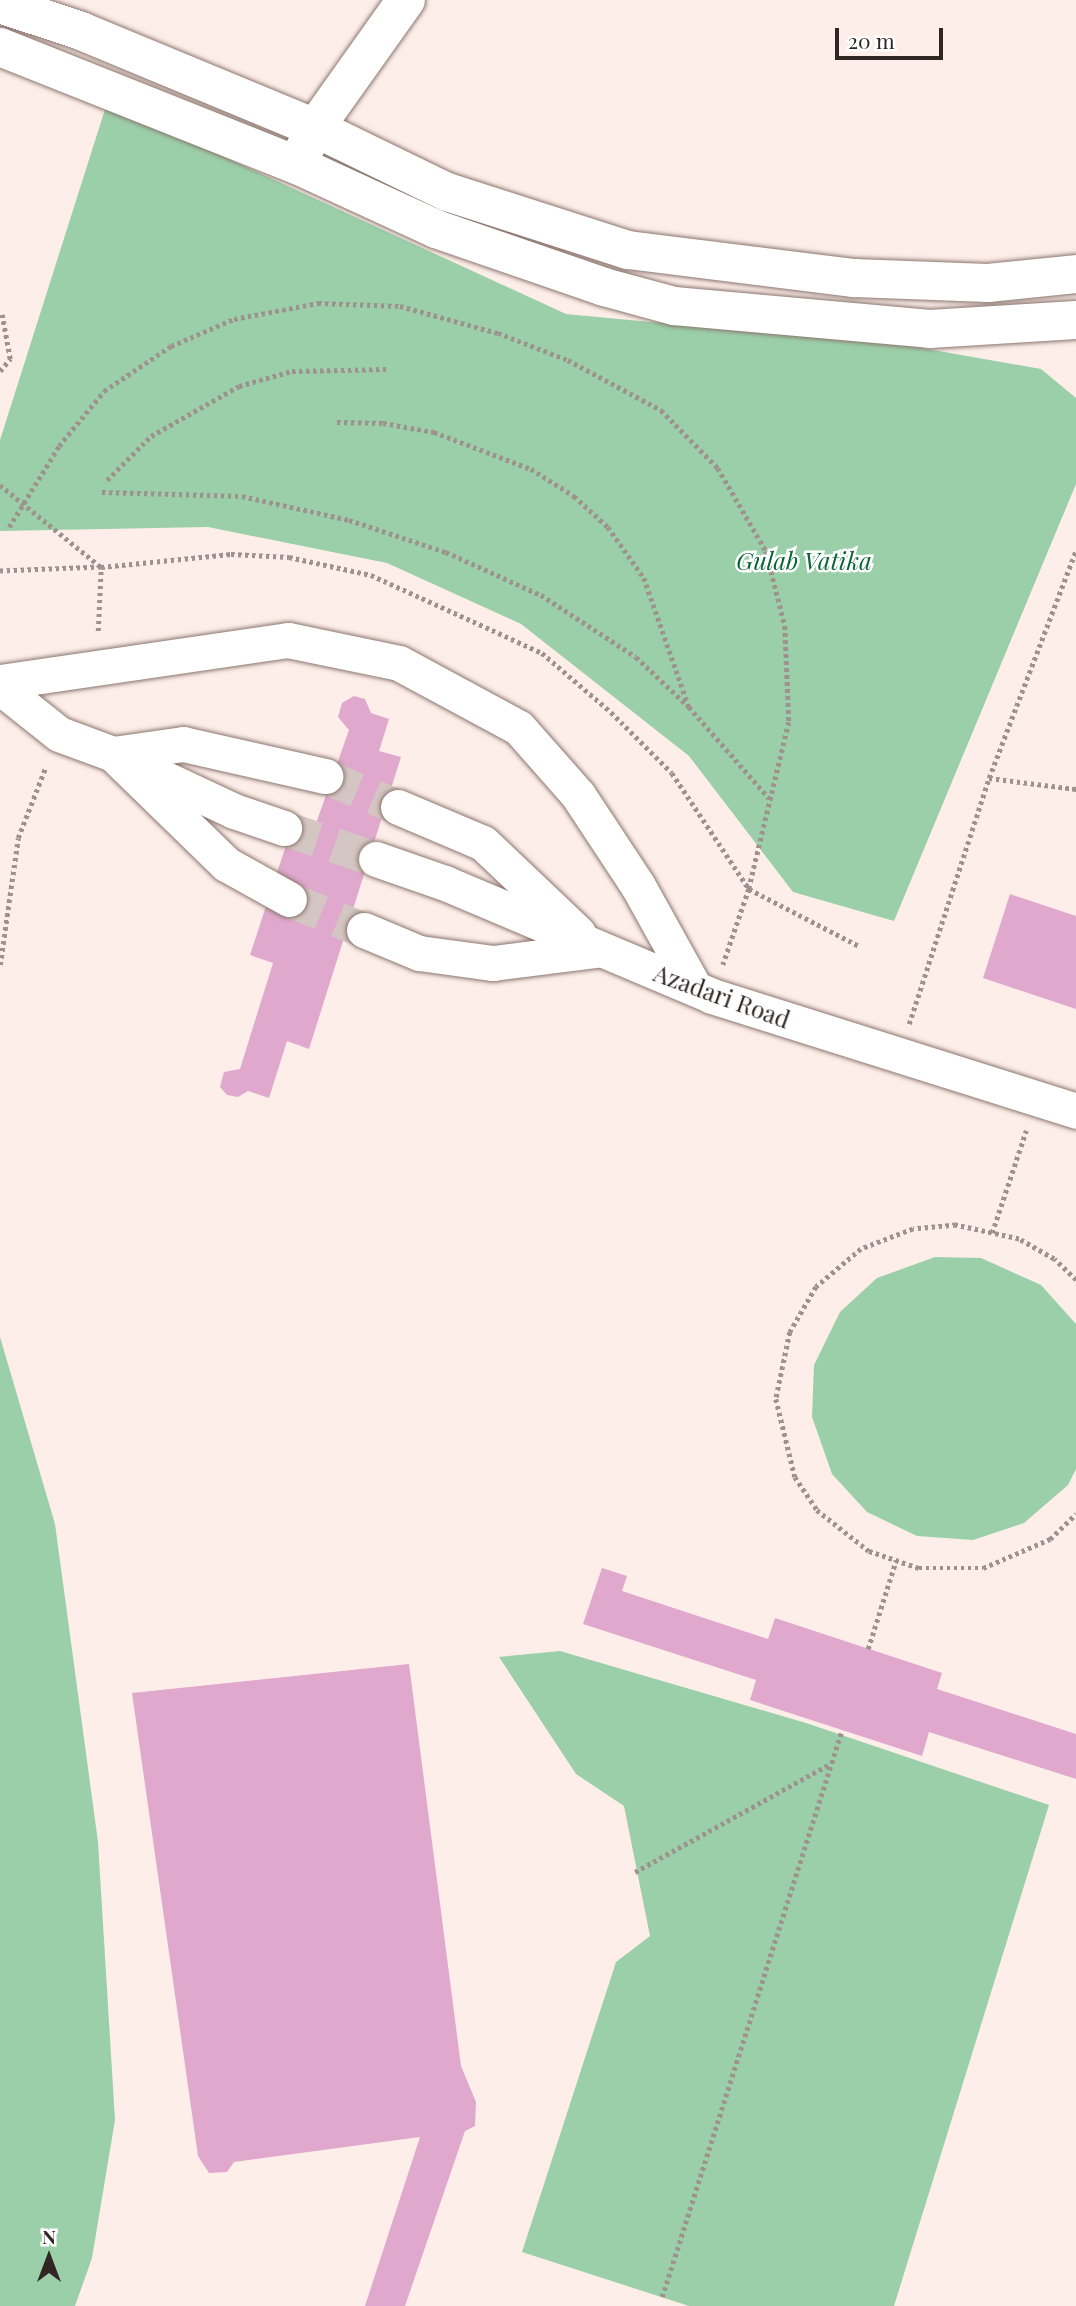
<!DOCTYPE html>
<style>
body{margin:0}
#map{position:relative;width:1076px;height:2306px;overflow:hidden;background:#fdeee9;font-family:"Playfair Display",serif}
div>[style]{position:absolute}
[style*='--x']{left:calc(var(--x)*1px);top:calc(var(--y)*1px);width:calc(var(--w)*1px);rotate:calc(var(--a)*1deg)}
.green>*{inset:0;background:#9bcfa9}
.building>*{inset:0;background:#e0a8cd}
.minor-tunnel>*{height:35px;margin-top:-17.5px;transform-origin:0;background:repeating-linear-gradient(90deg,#d4c6c2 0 35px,transparent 0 53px)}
.path>*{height:4.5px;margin-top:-2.25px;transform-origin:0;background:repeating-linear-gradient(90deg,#9e928e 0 3.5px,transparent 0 7px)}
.roads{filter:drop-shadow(0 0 2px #8b766f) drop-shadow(0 0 2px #8b766f)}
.minor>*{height:35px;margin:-17.5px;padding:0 17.5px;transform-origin:17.5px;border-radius:17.5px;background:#fff}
.major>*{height:38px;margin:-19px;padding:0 19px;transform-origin:19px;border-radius:19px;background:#fff}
span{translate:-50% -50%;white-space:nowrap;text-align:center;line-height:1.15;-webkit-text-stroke:5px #fff;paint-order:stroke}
.park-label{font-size:24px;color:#086434;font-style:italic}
.street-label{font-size:24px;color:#302724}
.north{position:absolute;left:14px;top:2222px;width:70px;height:70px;-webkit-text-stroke:5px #fff;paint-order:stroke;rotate:0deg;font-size:19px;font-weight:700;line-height:28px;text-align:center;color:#302724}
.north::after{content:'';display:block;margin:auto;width:24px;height:32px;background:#302724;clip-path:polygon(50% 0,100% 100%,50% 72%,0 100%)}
.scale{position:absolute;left:835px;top:28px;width:108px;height:32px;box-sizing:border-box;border:4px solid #302724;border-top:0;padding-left:9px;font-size:21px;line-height:24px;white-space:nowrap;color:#302724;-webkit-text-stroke:5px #fff;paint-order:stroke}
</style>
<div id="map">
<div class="green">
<i style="clip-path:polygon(107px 103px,566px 314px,916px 347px,1041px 369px,1076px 398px,1076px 484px,894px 921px,793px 892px,689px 756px,521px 624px,387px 563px,208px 527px,0 531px,0 440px)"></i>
<i style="clip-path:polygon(935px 1257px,981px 1258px,1041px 1285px,1076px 1324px,1076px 1469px,1068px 1485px,1024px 1523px,973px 1540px,917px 1536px,867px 1512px,832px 1474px,812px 1417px,814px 1365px,840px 1312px,877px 1278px)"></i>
<i style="clip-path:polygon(0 1337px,55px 1524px,98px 1842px,115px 2120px,92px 2258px,75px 2306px,0 2306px)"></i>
<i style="clip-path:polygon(560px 1651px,806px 1723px,1049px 1805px,894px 2306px,689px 2306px,522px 2252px,616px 1962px,650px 1936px,624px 1806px,576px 1774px,499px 1657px)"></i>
</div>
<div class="building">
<i style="clip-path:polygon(354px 696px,365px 699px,371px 713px,389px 719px,379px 751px,401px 757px,309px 1049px,287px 1041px,269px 1098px,248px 1091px,238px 1097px,227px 1095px,220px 1087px,224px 1072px,240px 1069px,273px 963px,250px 955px,293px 824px,314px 829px,349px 730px,338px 717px,342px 703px)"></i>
<i style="clip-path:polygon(1010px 894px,1076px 916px,1076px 1009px,983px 978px)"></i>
<i style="clip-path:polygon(602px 1568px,627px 1576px,622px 1591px,768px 1639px,775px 1618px,942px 1673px,937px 1689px,1076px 1734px,1076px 1779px,929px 1732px,922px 1756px,750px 1700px,756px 1680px,583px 1624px)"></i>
<i style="clip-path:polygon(409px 1664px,461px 2066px,476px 2102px,475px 2126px,465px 2131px,405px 2306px,365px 2306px,420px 2137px,234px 2162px,227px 2172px,209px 2173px,198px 2156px,132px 1693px)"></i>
</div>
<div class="minor-tunnel">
<i style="--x:325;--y:776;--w:79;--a:23"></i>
<i style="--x:284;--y:828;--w:97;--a:18.6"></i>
<i style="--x:289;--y:899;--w:81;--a:22.5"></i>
</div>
<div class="path">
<i style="--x:0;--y:371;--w:16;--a:-50"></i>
<i style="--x:10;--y:359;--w:45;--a:-100.3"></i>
<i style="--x:337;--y:422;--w:46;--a:1.2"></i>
<i style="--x:383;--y:423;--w:52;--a:10"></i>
<i style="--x:434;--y:432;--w:104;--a:20.9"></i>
<i style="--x:531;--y:469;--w:51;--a:32.1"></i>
<i style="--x:574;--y:496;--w:46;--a:42.4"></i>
<i style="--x:608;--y:527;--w:62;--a:54.8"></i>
<i style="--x:644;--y:578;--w:137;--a:70.8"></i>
<i style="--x:689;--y:707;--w:121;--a:48.7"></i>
<i style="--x:107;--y:480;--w:62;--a:-45"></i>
<i style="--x:151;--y:436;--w:101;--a:-29.6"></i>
<i style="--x:239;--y:386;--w:55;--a:-15.8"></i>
<i style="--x:292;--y:371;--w:94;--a:-1.2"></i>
<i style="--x:0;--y:485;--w:130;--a:39.1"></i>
<i style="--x:101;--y:567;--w:101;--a:177.7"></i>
<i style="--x:102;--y:492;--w:140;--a:1.6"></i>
<i style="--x:242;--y:496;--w:110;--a:12.6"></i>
<i style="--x:349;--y:520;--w:102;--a:18.3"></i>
<i style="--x:446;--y:552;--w:104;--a:24.4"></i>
<i style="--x:541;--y:595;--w:113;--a:33.1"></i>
<i style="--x:636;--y:657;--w:73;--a:43.3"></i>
<i style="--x:9;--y:527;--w:95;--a:-58.3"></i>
<i style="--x:59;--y:446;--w:71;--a:-50.7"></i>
<i style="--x:104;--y:391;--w:81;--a:-33.9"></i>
<i style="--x:171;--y:346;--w:69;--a:-23.2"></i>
<i style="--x:234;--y:319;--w:86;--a:-10.8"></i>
<i style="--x:318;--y:303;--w:82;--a:2.1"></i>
<i style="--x:400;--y:306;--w:102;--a:15.4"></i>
<i style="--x:498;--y:333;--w:75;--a:21.1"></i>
<i style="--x:568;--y:360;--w:106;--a:28.3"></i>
<i style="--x:661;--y:410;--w:81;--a:45.5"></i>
<i style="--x:718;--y:468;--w:96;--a:60"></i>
<i style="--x:766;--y:551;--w:77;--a:75.8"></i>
<i style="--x:785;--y:626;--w:96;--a:87.6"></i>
<i style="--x:789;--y:722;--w:172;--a:103.5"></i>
<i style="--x:749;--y:889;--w:80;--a:108.9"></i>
<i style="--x:98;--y:631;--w:64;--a:-87.3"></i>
<i style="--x:101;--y:567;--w:131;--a:-5.7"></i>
<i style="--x:231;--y:554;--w:58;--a:3"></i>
<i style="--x:289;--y:557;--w:84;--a:12.4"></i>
<i style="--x:371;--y:575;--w:188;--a:24.5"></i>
<i style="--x:542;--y:653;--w:91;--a:40.5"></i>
<i style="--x:611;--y:712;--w:86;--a:45"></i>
<i style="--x:672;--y:773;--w:139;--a:56.4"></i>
<i style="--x:749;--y:889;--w:124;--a:27.4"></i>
<i style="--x:989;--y:778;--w:88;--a:7.2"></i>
<i style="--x:0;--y:965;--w:128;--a:-81.9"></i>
<i style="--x:18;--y:838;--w:77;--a:-68.7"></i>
<i style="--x:909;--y:1024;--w:259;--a:-72"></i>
<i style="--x:989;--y:778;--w:244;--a:-69.1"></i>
<i style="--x:992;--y:1233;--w:108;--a:-71.6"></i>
<i style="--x:1076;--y:1280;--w:30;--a:-136"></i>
<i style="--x:1054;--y:1259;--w:40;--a:-150.3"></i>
<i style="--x:1019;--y:1239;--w:65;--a:-167.5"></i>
<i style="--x:956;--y:1225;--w:43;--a:174.7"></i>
<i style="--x:913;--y:1229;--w:56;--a:159"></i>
<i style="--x:861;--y:1249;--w:59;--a:139.8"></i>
<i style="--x:816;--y:1287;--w:52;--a:120"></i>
<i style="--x:790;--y:1332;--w:68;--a:101.8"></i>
<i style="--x:776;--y:1399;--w:80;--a:76.3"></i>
<i style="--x:795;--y:1477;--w:40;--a:56"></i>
<i style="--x:817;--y:1510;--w:66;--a:38.3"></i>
<i style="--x:869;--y:1551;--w:53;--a:18.8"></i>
<i style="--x:919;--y:1568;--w:64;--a:0"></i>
<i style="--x:983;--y:1568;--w:73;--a:-23.4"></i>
<i style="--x:1050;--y:1539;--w:36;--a:-44"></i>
<i style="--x:868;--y:1649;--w:93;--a:-72.5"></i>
<i style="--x:635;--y:1872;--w:223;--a:-29"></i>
<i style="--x:662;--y:2297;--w:595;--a:-72.39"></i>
</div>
<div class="roads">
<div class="minor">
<i style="--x:0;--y:682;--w:291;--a:-8.3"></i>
<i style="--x:288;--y:640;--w:113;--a:11.7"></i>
<i style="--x:399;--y:663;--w:136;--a:28.4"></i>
<i style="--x:519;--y:728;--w:89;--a:48.6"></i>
<i style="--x:578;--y:795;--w:109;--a:56.6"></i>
<i style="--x:638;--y:886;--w:115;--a:61"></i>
<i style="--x:0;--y:687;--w:75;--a:38.5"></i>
<i style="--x:59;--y:734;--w:58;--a:20.3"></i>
<i style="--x:113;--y:754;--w:158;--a:44.2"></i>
<i style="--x:226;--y:864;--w:72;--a:29.1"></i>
<i style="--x:113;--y:754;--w:71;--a:-8.1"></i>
<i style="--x:183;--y:744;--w:146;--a:12.7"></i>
<i style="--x:136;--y:765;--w:108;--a:25.1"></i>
<i style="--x:234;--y:811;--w:53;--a:18.8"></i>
<i style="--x:398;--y:807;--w:92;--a:23"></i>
<i style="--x:483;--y:843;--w:131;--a:43.5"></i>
<i style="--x:376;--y:859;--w:73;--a:19.2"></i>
<i style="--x:445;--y:883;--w:290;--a:22.9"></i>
<i style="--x:712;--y:996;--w:382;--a:17.5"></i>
<i style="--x:364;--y:930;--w:60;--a:22.7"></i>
<i style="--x:419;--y:953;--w:75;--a:7.7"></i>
<i style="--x:493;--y:963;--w:104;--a:-7.2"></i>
</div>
<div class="major">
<i style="--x:0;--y:4;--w:85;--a:18.4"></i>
<i style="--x:81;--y:31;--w:253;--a:22.5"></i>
<i style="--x:315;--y:128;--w:147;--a:25.9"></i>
<i style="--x:447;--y:192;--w:190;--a:17.8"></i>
<i style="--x:628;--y:250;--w:228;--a:7.1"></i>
<i style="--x:854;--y:278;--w:134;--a:2.1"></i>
<i style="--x:988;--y:283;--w:88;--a:-5.8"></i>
<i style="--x:0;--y:47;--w:320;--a:21.7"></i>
<i style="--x:297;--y:165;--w:153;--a:24.7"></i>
<i style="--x:436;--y:229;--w:178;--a:19"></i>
<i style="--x:604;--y:287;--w:73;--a:15.2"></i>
<i style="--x:674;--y:306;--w:257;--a:5.1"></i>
<i style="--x:930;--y:329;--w:146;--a:-3.5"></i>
<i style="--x:304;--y:150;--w:25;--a:-63"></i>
<i style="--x:315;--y:128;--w:157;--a:-54.6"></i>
</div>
</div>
<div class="park-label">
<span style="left:804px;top:561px">Gulab Vatika</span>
</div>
<div class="street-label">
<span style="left:722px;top:996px;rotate:20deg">Azadari Road</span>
</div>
<div class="north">N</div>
<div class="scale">20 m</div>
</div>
